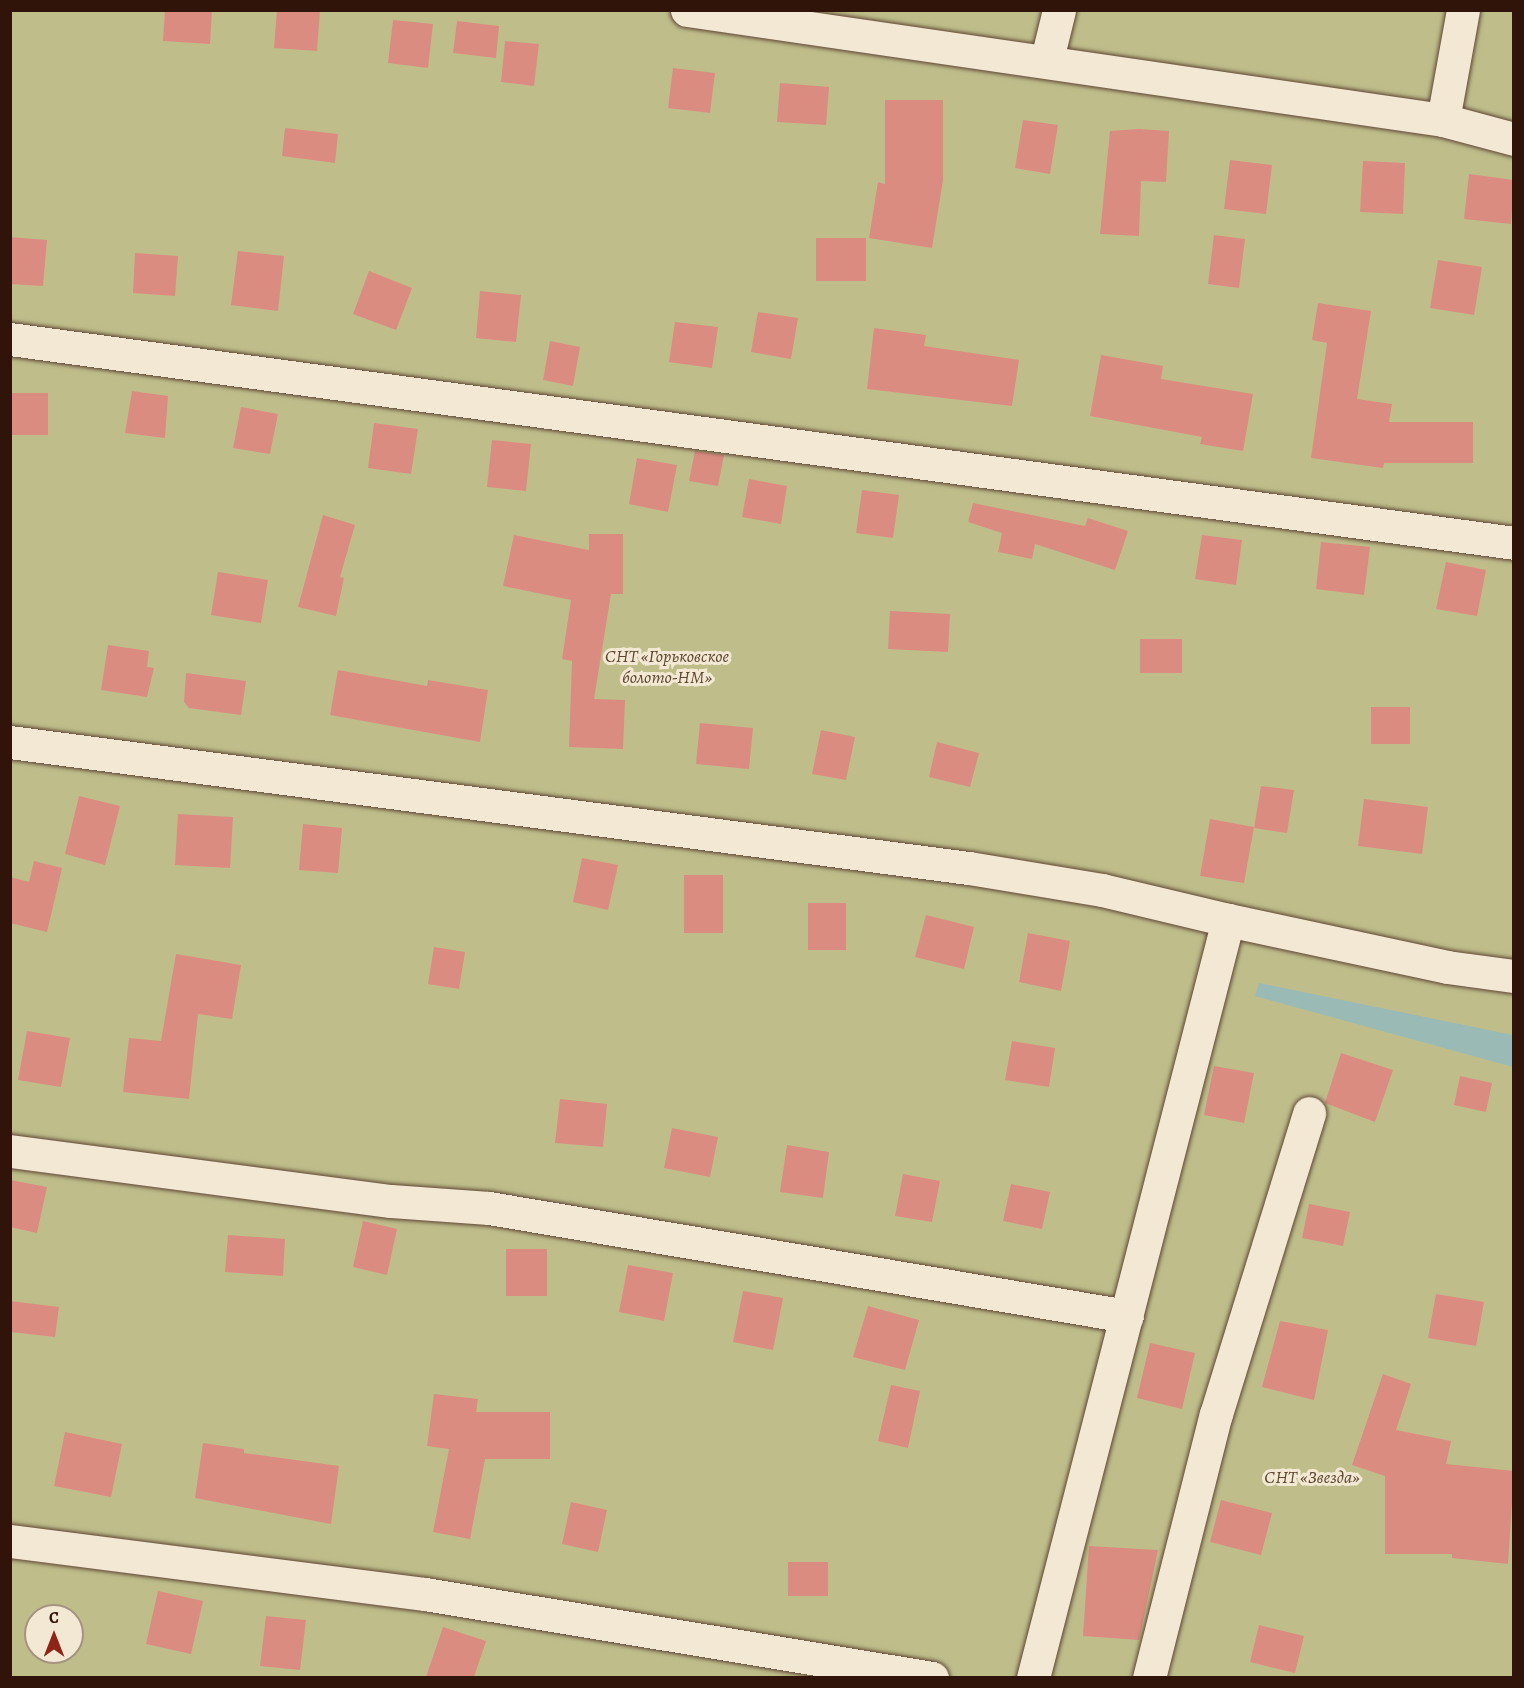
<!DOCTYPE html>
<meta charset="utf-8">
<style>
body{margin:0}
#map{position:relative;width:1524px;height:1688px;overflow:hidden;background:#ecdcbb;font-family:Alegreya,serif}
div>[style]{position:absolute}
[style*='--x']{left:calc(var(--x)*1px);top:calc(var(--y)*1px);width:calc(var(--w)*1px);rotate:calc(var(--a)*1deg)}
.green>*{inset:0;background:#bfbe8b}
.water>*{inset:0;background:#9abab6}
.building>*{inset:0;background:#db8c81}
.roads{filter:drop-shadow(0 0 2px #5f4636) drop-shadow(0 0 2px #5f4636)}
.minor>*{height:33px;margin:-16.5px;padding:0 16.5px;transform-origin:16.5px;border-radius:16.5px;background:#f3e8d3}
span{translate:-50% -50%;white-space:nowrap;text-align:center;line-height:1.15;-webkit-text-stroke:6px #f3e8d3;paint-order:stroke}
.park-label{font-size:18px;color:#5b4730;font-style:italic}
.frame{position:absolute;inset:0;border:12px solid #301409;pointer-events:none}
.north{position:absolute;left:24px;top:1604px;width:60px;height:60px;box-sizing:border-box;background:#f3e8d3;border:2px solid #a59382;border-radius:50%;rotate:0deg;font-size:16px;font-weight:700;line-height:24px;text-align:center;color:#301409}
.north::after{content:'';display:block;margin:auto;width:21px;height:27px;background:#8f2418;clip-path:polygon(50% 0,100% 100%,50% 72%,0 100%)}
</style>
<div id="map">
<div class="green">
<i style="clip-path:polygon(evenodd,11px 11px,1513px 11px,1513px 1677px,11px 1678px,11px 11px,36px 1616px,72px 1616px,72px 1652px,36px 1652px,36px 1616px)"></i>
</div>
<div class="water">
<i style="clip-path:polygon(1259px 983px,1513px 1035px,1513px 1067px,1255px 996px)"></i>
</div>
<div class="building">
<i style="clip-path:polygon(165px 10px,212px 10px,210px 44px,163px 41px)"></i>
<i style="clip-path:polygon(277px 10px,320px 10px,317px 51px,274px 48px)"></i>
<i style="clip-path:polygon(393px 20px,433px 24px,428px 68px,388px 63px)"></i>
<i style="clip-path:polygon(457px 21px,499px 26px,496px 58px,453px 53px)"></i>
<i style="clip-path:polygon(505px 41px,539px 44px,534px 86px,501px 82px)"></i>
<i style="clip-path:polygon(673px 68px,715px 73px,710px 113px,668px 108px)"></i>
<i style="clip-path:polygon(780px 83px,829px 87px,826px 125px,777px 122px)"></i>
<i style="clip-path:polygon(885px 100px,943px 100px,943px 180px,932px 248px,869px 238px,878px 182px,885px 184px)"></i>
<i style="clip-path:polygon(1023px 120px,1058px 125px,1050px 174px,1015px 168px)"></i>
<i style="clip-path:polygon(285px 128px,338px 134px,335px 163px,282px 156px)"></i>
<i style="clip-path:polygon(1139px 129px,1169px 131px,1166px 182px,1141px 181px,1139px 236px,1100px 234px,1110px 131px)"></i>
<i style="clip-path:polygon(1230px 160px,1272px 165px,1266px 214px,1224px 209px)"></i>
<i style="clip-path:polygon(1363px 161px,1405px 163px,1403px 214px,1360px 212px)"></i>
<i style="clip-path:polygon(1469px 174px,1514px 180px,1511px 224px,1464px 219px)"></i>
<i style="clip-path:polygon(1214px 235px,1245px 239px,1239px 288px,1208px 284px)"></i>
<i style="clip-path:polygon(10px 237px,47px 240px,43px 286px,10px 284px)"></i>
<i style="clip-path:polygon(816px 238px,866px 238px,866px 281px,816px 281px)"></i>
<i style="clip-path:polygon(238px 251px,284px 256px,278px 311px,231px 305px)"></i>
<i style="clip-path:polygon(135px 253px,178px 256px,175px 296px,133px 293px)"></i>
<i style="clip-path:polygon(1438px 260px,1482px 267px,1474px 315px,1430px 308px)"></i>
<i style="clip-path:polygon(369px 271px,412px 288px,396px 330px,353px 314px)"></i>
<i style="clip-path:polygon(480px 291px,521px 295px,516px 342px,476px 338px)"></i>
<i style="clip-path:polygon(1318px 303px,1371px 311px,1357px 399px,1392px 404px,1389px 422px,1473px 422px,1473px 463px,1384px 463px,1383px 468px,1311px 458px,1327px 343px,1312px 340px)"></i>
<i style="clip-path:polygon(758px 312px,798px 318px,791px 359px,751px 352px)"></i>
<i style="clip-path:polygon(675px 322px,718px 327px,712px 368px,669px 362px)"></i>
<i style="clip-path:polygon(874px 328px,926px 335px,924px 346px,1019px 360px,1012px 406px,867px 389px)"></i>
<i style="clip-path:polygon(550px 341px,580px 347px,573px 386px,543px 380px)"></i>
<i style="clip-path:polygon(1101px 355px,1163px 366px,1161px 379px,1253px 394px,1243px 451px,1200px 444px,1202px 437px,1090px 416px)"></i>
<i style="clip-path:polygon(132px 391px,168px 396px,165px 438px,125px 433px)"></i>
<i style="clip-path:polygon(10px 393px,48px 393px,48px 435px,10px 435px)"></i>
<i style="clip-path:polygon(241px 407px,278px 414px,270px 454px,233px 448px)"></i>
<i style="clip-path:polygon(374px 423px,418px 429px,411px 474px,368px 468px)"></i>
<i style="clip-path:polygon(492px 440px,531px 444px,526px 491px,487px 487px)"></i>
<i style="clip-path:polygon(695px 451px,724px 455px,718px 486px,689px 481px)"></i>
<i style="clip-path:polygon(637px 458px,677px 465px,668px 512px,629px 504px)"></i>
<i style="clip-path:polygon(749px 479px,787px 486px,781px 524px,742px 517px)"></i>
<i style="clip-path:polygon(862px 490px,899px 495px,893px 538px,856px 533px)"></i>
<i style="clip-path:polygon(973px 503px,1085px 526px,1088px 518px,1128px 531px,1115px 570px,1035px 544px,1032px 559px,998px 552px,1002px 533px,968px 522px)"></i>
<i style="clip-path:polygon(323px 515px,355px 525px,340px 577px,344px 578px,336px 616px,298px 607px)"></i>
<i style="clip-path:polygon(589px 534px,623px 534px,623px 594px,611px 594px,594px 699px,625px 700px,623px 749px,569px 747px,572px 661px,562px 659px,571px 600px,503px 586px,514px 535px,589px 550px)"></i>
<i style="clip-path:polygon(1202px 535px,1242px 540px,1236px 585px,1195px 579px)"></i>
<i style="clip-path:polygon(1321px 542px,1370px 547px,1364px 595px,1316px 589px)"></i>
<i style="clip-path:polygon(1446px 562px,1486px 570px,1477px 616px,1436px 609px)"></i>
<i style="clip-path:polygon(218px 572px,268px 580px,261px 623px,211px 615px)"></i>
<i style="clip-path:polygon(890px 611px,950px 614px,948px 652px,888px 649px)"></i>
<i style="clip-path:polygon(1140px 639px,1182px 639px,1182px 673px,1140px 673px)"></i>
<i style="clip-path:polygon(108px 645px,149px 651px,147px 667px,154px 668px,147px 697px,101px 690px)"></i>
<i style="clip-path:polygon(338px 670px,427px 686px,428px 680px,488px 690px,480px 742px,330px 715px)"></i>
<i style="clip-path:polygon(186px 673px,246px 681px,241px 715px,189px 708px,184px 702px)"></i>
<i style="clip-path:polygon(1371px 707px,1410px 707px,1410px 744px,1371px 744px)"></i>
<i style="clip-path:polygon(700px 723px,753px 728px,749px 769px,696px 764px)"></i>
<i style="clip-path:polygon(821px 730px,855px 737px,846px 780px,812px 774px)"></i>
<i style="clip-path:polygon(937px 742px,979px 753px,970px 787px,929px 777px)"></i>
<i style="clip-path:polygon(1261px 786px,1294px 790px,1287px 833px,1254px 828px)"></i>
<i style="clip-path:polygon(79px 796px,120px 806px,105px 865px,65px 854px)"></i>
<i style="clip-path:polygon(1364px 799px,1428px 807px,1422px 854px,1358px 846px)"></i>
<i style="clip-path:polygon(178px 814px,233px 817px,230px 868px,175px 865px)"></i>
<i style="clip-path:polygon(1210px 819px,1254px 827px,1244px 883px,1200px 876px)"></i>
<i style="clip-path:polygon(303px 824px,342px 828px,338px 873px,299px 870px)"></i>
<i style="clip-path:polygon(582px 858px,618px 865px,608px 910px,573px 902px)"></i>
<i style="clip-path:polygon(34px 861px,62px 868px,47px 932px,10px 923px,10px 877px,29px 882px)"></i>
<i style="clip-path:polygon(684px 875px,723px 875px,723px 933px,684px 933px)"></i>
<i style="clip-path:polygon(808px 903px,846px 903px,846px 950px,808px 950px)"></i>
<i style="clip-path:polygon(926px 915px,974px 927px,964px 969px,915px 957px)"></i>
<i style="clip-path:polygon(1028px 933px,1070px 941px,1061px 991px,1019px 982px)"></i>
<i style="clip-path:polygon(434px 947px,465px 952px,459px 989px,428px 984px)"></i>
<i style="clip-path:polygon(176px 954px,241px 965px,232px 1019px,198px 1014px,189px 1099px,123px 1092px,129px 1038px,161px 1041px)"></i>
<i style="clip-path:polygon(27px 1031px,70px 1038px,61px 1087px,18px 1080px)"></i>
<i style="clip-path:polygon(1012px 1041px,1055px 1048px,1049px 1087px,1005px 1080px)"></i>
<i style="clip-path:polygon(1341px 1053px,1393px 1070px,1375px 1122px,1325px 1103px)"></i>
<i style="clip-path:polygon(1214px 1066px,1254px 1073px,1244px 1123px,1204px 1115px)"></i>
<i style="clip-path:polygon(1460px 1076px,1492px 1083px,1486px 1112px,1454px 1105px)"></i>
<i style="clip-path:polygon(560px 1099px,607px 1104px,603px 1147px,555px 1143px)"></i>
<i style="clip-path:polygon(672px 1128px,718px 1137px,710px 1177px,664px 1168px)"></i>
<i style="clip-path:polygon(787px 1145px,829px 1152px,823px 1198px,780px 1192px)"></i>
<i style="clip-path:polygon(903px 1174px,940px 1181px,932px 1222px,895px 1216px)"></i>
<i style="clip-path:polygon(10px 1180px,47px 1187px,37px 1233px,10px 1227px)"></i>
<i style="clip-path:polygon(1011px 1184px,1050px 1192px,1042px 1229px,1003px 1221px)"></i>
<i style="clip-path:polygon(1309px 1204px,1350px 1212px,1343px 1246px,1302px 1238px)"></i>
<i style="clip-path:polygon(363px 1221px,397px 1229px,387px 1275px,353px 1267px)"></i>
<i style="clip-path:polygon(228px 1235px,285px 1239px,283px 1276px,225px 1272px)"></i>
<i style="clip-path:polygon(506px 1249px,547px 1249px,547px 1296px,506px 1296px)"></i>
<i style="clip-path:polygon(628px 1265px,673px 1273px,664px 1321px,619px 1312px)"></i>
<i style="clip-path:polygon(743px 1291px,783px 1298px,773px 1350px,733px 1342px)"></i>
<i style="clip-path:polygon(1436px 1294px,1484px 1302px,1476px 1346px,1428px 1338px)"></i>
<i style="clip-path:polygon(10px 1301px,59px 1307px,55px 1337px,10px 1332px)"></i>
<i style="clip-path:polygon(868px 1306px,919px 1320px,905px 1370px,853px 1357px)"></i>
<i style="clip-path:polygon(1280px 1321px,1328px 1330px,1314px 1400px,1262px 1387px)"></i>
<i style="clip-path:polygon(1150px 1343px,1195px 1353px,1182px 1409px,1137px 1398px)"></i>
<i style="clip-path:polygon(1383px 1374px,1411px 1384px,1396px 1430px,1451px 1441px,1446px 1464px,1514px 1471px,1508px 1564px,1452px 1558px,1452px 1554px,1385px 1554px,1385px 1476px,1352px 1465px)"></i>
<i style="clip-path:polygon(891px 1385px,920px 1391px,908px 1448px,878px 1441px)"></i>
<i style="clip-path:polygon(434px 1394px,478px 1399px,476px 1412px,550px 1412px,550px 1459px,485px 1459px,470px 1539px,433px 1532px,449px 1449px,427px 1446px)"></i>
<i style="clip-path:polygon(65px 1432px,122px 1444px,111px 1497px,54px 1486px)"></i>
<i style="clip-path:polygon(203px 1443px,244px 1449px,244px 1453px,339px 1466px,331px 1524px,195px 1498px)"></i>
<i style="clip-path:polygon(1221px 1500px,1272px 1513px,1261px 1555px,1210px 1542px)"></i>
<i style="clip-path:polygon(571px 1502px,607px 1510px,598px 1552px,562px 1544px)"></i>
<i style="clip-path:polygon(1089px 1546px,1158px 1550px,1139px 1640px,1083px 1636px)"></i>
<i style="clip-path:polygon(788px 1562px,828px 1562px,828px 1596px,788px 1596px)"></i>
<i style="clip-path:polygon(158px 1591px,203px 1601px,191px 1654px,146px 1644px)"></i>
<i style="clip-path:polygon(266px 1616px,306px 1620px,300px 1670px,260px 1666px)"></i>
<i style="clip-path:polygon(1259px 1625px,1304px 1636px,1295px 1673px,1250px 1662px)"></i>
<i style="clip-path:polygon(443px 1627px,486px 1641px,474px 1677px,426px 1677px)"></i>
</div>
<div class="roads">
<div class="minor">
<i style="--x:687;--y:10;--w:764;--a:8.28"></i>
<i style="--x:1443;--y:120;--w:73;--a:15"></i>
<i style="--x:1047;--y:59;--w:50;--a:-76.2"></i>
<i style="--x:1443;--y:120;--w:112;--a:-79.7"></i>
<i style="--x:10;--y:339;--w:1518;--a:7.72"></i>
<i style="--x:10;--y:742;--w:967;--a:7.49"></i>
<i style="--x:969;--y:868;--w:135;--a:9.4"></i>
<i style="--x:1102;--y:890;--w:130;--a:13.4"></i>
<i style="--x:10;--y:1151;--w:384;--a:7.5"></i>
<i style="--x:391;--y:1201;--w:98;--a:4.1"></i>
<i style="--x:489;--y:1208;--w:647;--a:9.61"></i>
<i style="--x:10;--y:1541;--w:418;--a:7.3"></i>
<i style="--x:425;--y:1594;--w:514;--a:9.41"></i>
<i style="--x:1033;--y:1678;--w:783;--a:-75.57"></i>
<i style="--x:1228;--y:920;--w:224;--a:12.1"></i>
<i style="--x:1447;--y:967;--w:68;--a:7.7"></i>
<i style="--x:1149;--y:1678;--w:272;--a:-75.8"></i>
<i style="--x:1216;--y:1414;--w:315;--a:-72.8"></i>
</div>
</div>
<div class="park-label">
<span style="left:667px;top:667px">СНТ «Горьковское<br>болото-НМ»</span>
<span style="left:1312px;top:1477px">СНТ «Звезда»</span>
</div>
<div class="frame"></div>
<div class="north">С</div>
</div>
